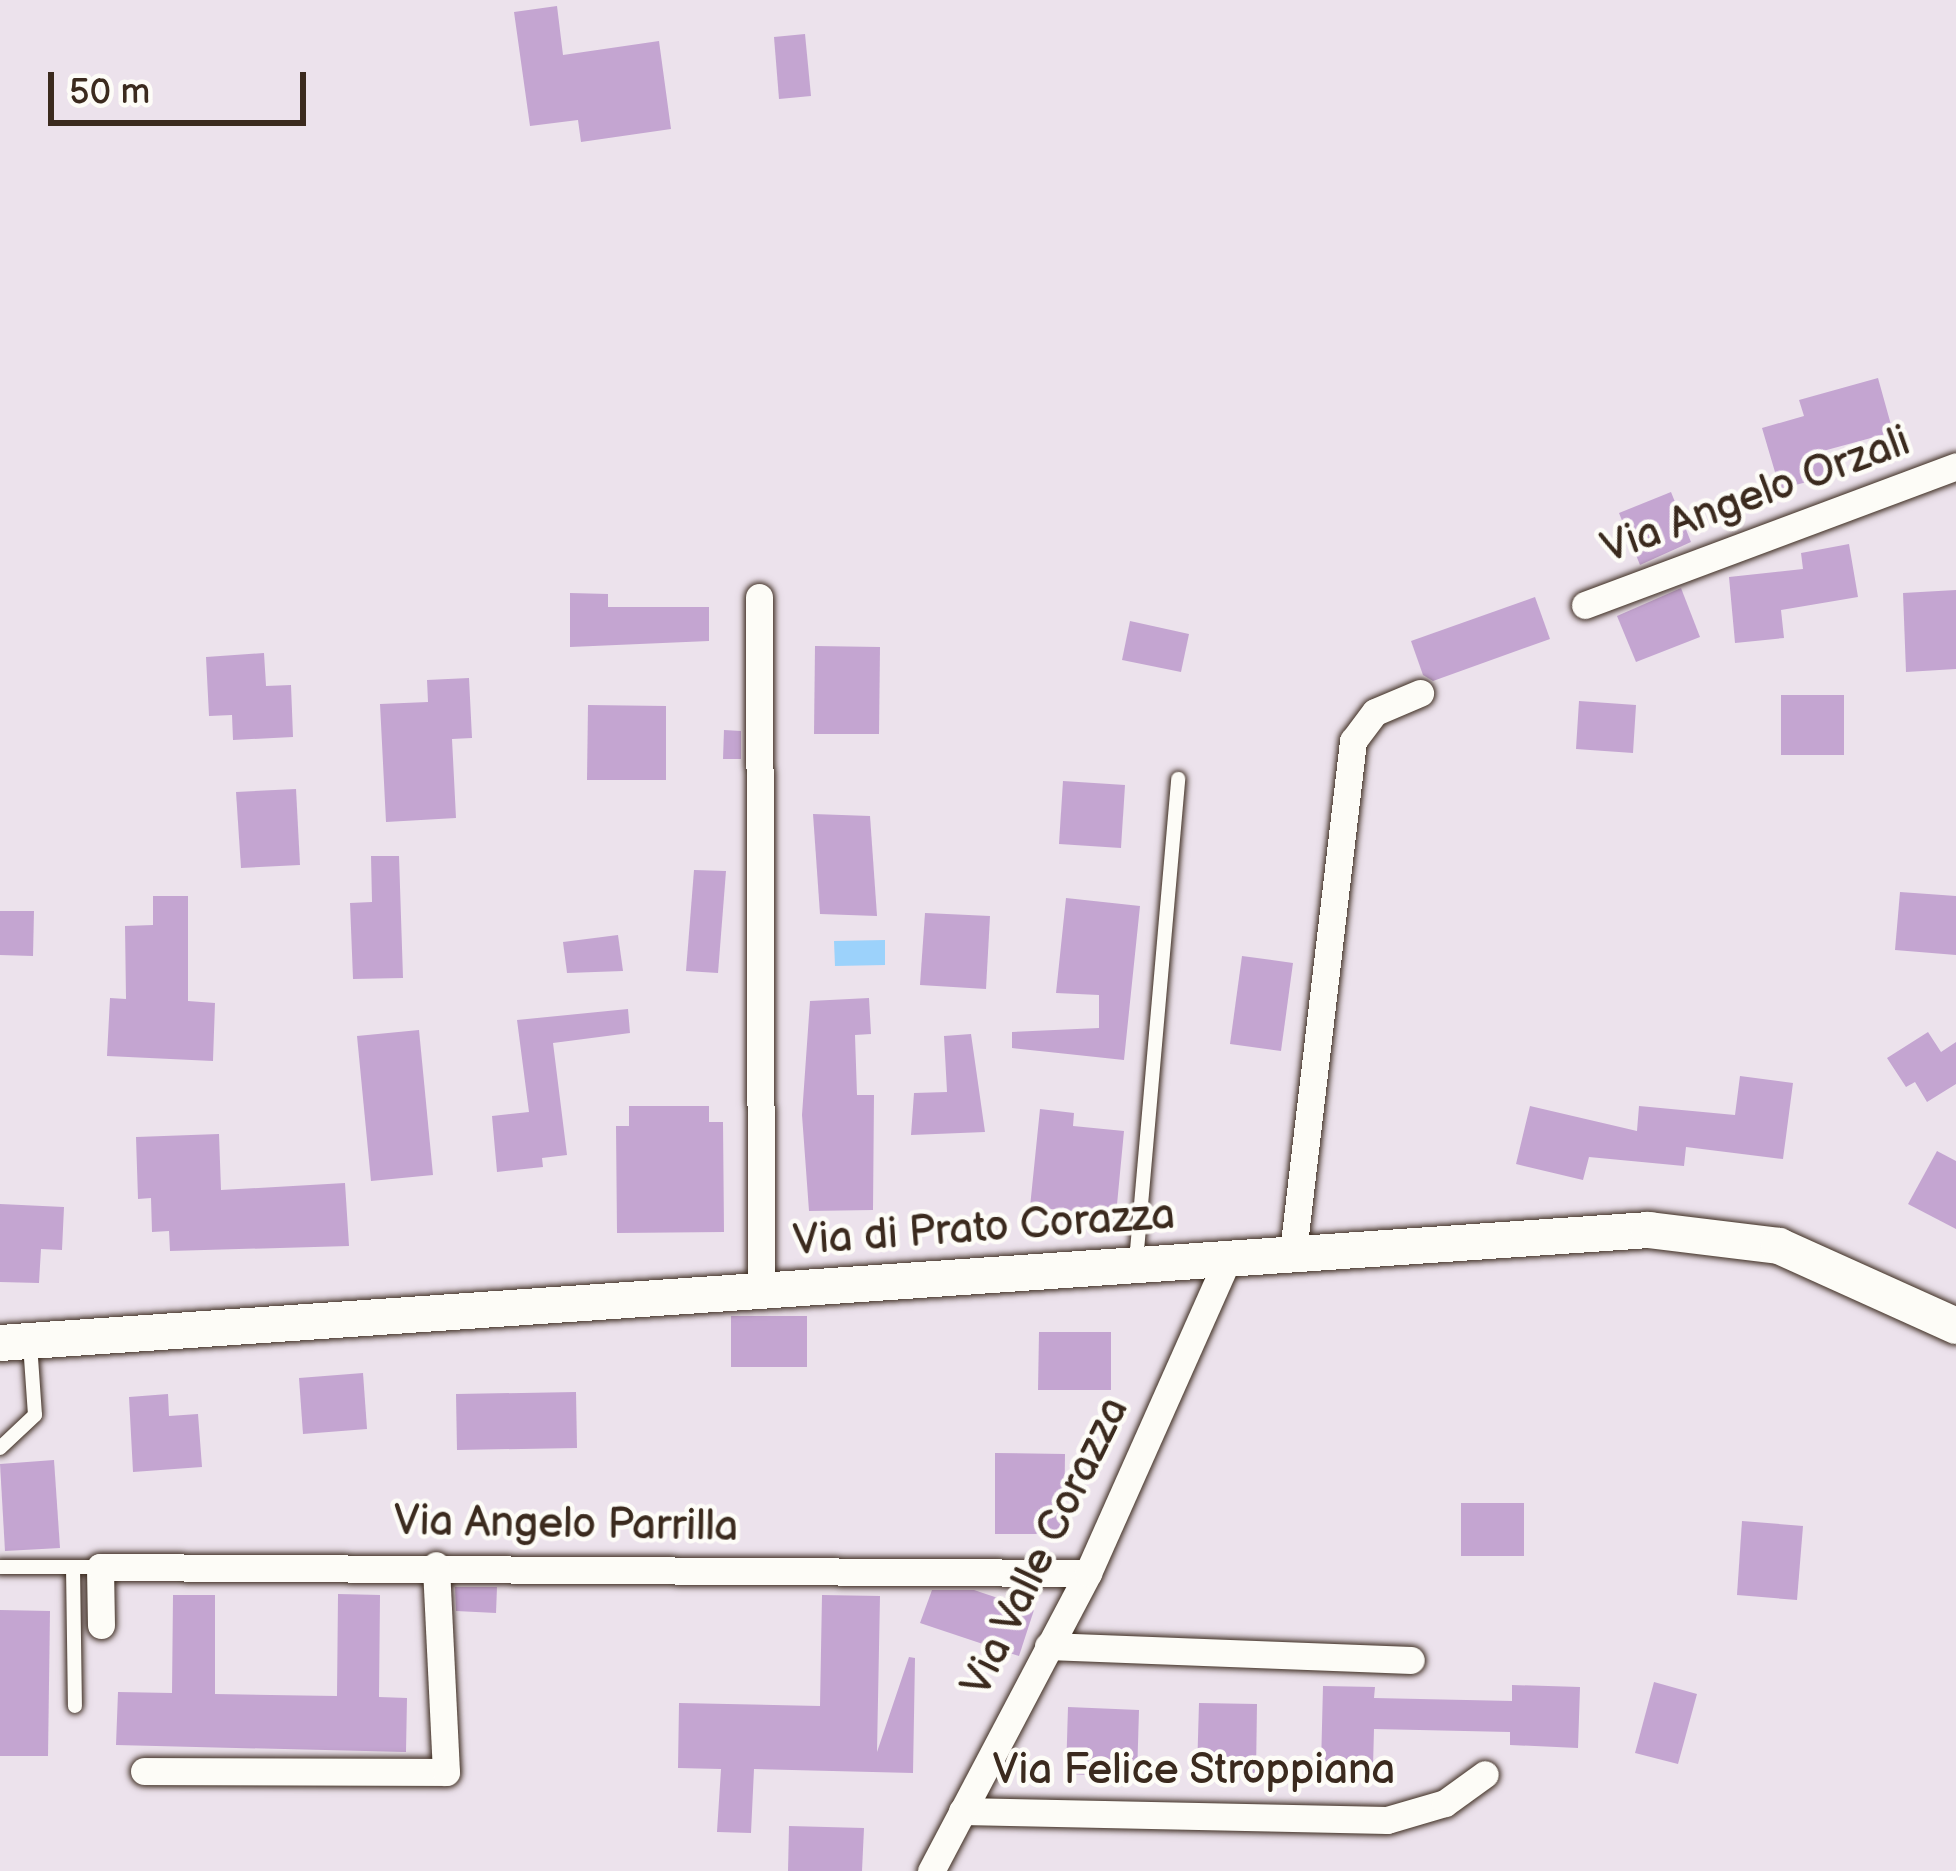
<!DOCTYPE html>
<style>
body{margin:0}
#map{position:relative;width:1956px;height:1871px;overflow:hidden;background:#ece2ec;font-family:"Balsamiq Sans",sans-serif}
div>[style]{position:absolute}
[style*='--x']{left:calc(var(--x)*1px);top:calc(var(--y)*1px);width:calc(var(--w)*1px);rotate:calc(var(--a)*1deg)}
.water>*{inset:0;background:#9cd2fb}
.building>*{inset:0;background:#c4a5d1}
.roads{filter:drop-shadow(0 0 3px #3b2a1e) drop-shadow(0 0 3px #3b2a1e)}
.lane>*{height:14px;margin:-7px;padding:0 7px;transform-origin:7px;border-radius:7px;background:#fdfcf7}
.street>*{height:27px;margin:-13.5px;padding:0 13.5px;transform-origin:13.5px;border-radius:13.5px;background:#fdfcf7}
.secondary>*{height:36px;margin:-18px;padding:0 18px;transform-origin:18px;border-radius:18px;background:#fdfcf7}
span{translate:-50% -50%;white-space:nowrap;text-align:center;line-height:1.15;-webkit-text-stroke:9px #fdfcf7;paint-order:stroke}
.street-label{font-size:42px;color:#3b2a1e}
.scale{position:absolute;left:48px;top:72px;width:258px;height:54px;box-sizing:border-box;border:6px solid #3b2a1e;border-top:0;padding-left:15px;font-size:36px;line-height:42px;white-space:nowrap;color:#3b2a1e;-webkit-text-stroke:9px #fdfcf7;paint-order:stroke}
</style>
<div id="map">
<div class="water">
<i style="clip-path:polygon(885px 940px,885px 965px,835px 966px,834px 941px)"></i>
</div>
<div class="building">
<i style="clip-path:polygon(557px 6px,563px 55px,659px 41px,671px 129px,581px 142px,578px 120px,530px 126px,514px 12px)"></i>
<i style="clip-path:polygon(805px 34px,811px 96px,779px 99px,774px 37px)"></i>
<i style="clip-path:polygon(1878px 378px,1893px 432px,1823px 451px,1830px 476px,1780px 489px,1762px 428px,1804px 416px,1799px 400px)"></i>
<i style="clip-path:polygon(1671px 492px,1691px 542px,1640px 565px,1619px 513px)"></i>
<i style="clip-path:polygon(1849px 544px,1858px 597px,1781px 610px,1784px 638px,1735px 643px,1729px 577px,1803px 569px,1801px 553px)"></i>
<i style="clip-path:polygon(1681px 588px,1700px 637px,1636px 662px,1617px 616px)"></i>
<i style="clip-path:polygon(1956px 590px,1956px 669px,1906px 672px,1903px 593px)"></i>
<i style="clip-path:polygon(570px 593px,608px 594px,608px 607px,709px 607px,709px 641px,570px 647px)"></i>
<i style="clip-path:polygon(1535px 597px,1550px 639px,1433px 681px,1423px 675px,1411px 641px)"></i>
<i style="clip-path:polygon(1130px 621px,1189px 634px,1181px 672px,1122px 660px)"></i>
<i style="clip-path:polygon(815px 646px,880px 647px,879px 734px,814px 734px)"></i>
<i style="clip-path:polygon(264px 653px,266px 686px,291px 685px,293px 737px,233px 740px,232px 715px,209px 716px,206px 657px)"></i>
<i style="clip-path:polygon(469px 678px,472px 738px,452px 739px,456px 818px,386px 822px,380px 704px,428px 702px,427px 680px)"></i>
<i style="clip-path:polygon(1781px 695px,1844px 695px,1844px 755px,1781px 755px)"></i>
<i style="clip-path:polygon(1579px 701px,1636px 705px,1633px 753px,1576px 749px)"></i>
<i style="clip-path:polygon(588px 705px,666px 706px,666px 780px,587px 780px)"></i>
<i style="clip-path:polygon(724px 730px,741px 731px,741px 759px,723px 759px)"></i>
<i style="clip-path:polygon(1063px 781px,1125px 785px,1121px 848px,1059px 844px)"></i>
<i style="clip-path:polygon(296px 789px,300px 865px,241px 868px,236px 792px)"></i>
<i style="clip-path:polygon(813px 814px,870px 816px,877px 916px,820px 914px)"></i>
<i style="clip-path:polygon(371px 856px,399px 856px,403px 978px,353px 979px,350px 903px,372px 902px)"></i>
<i style="clip-path:polygon(694px 870px,726px 871px,718px 973px,686px 971px)"></i>
<i style="clip-path:polygon(1900px 892px,1956px 896px,1956px 955px,1895px 950px)"></i>
<i style="clip-path:polygon(153px 896px,188px 896px,188px 1001px,215px 1003px,213px 1061px,107px 1056px,110px 998px,126px 999px,125px 926px,153px 925px)"></i>
<i style="clip-path:polygon(1066px 898px,1140px 906px,1124px 1060px,1012px 1048px,1012px 1032px,1099px 1028px,1099px 995px,1056px 993px)"></i>
<i style="clip-path:polygon(0 911px,34px 911px,33px 956px,0 955px)"></i>
<i style="clip-path:polygon(925px 913px,990px 916px,986px 989px,920px 985px)"></i>
<i style="clip-path:polygon(618px 935px,623px 971px,567px 973px,563px 942px)"></i>
<i style="clip-path:polygon(1242px 956px,1293px 963px,1281px 1051px,1230px 1044px)"></i>
<i style="clip-path:polygon(869px 998px,871px 1034px,855px 1035px,857px 1095px,874px 1095px,873px 1210px,809px 1211px,802px 1115px,810px 1001px)"></i>
<i style="clip-path:polygon(628px 1009px,630px 1033px,553px 1043px,567px 1155px,542px 1158px,543px 1167px,497px 1172px,492px 1116px,529px 1112px,517px 1020px)"></i>
<i style="clip-path:polygon(419px 1030px,433px 1175px,371px 1181px,357px 1036px)"></i>
<i style="clip-path:polygon(1928px 1032px,1941px 1052px,1956px 1042px,1956px 1084px,1927px 1102px,1915px 1082px,1906px 1087px,1887px 1058px)"></i>
<i style="clip-path:polygon(971px 1034px,985px 1132px,911px 1135px,914px 1093px,947px 1092px,944px 1036px)"></i>
<i style="clip-path:polygon(1740px 1076px,1793px 1083px,1783px 1159px,1686px 1147px,1684px 1166px,1589px 1157px,1583px 1180px,1516px 1164px,1530px 1106px,1637px 1131px,1639px 1106px,1735px 1115px)"></i>
<i style="clip-path:polygon(629px 1106px,709px 1106px,709px 1122px,723px 1122px,724px 1232px,617px 1233px,616px 1126px,629px 1126px)"></i>
<i style="clip-path:polygon(1040px 1109px,1074px 1113px,1073px 1126px,1124px 1131px,1116px 1215px,1030px 1207px)"></i>
<i style="clip-path:polygon(219px 1134px,221px 1190px,345px 1183px,349px 1246px,170px 1251px,169px 1231px,152px 1232px,151px 1198px,138px 1199px,136px 1137px)"></i>
<i style="clip-path:polygon(1937px 1151px,1956px 1161px,1956px 1229px,1908px 1204px)"></i>
<i style="clip-path:polygon(0 1204px,64px 1207px,62px 1250px,41px 1249px,39px 1283px,0 1282px)"></i>
<i style="clip-path:polygon(731px 1316px,807px 1316px,807px 1367px,731px 1367px)"></i>
<i style="clip-path:polygon(1039px 1332px,1111px 1332px,1111px 1390px,1038px 1390px)"></i>
<i style="clip-path:polygon(363px 1373px,367px 1429px,303px 1434px,299px 1378px)"></i>
<i style="clip-path:polygon(576px 1392px,577px 1448px,457px 1450px,456px 1394px)"></i>
<i style="clip-path:polygon(168px 1394px,169px 1416px,198px 1414px,202px 1467px,133px 1472px,129px 1397px)"></i>
<i style="clip-path:polygon(995px 1453px,1065px 1454px,1064px 1534px,995px 1534px)"></i>
<i style="clip-path:polygon(54px 1460px,60px 1548px,5px 1551px,0 1464px)"></i>
<i style="clip-path:polygon(1461px 1503px,1524px 1503px,1524px 1556px,1461px 1556px)"></i>
<i style="clip-path:polygon(1742px 1521px,1803px 1526px,1797px 1600px,1737px 1595px)"></i>
<i style="clip-path:polygon(455px 1587px,497px 1587px,496px 1613px,456px 1611px)"></i>
<i style="clip-path:polygon(932px 1590px,974px 1590px,1034px 1610px,1019px 1656px,920px 1623px)"></i>
<i style="clip-path:polygon(338px 1594px,380px 1595px,379px 1697px,407px 1698px,406px 1752px,116px 1745px,118px 1692px,172px 1693px,173px 1595px,215px 1595px,215px 1694px,337px 1696px)"></i>
<i style="clip-path:polygon(822px 1595px,880px 1596px,877px 1752px,909px 1657px,915px 1658px,913px 1773px,754px 1769px,751px 1833px,717px 1832px,721px 1769px,678px 1768px,679px 1703px,820px 1706px)"></i>
<i style="clip-path:polygon(0 1610px,50px 1611px,48px 1756px,0 1756px)"></i>
<i style="clip-path:polygon(1654px 1682px,1697px 1694px,1678px 1764px,1635px 1753px)"></i>
<i style="clip-path:polygon(1512px 1685px,1580px 1687px,1578px 1748px,1510px 1745px,1510px 1732px,1374px 1729px,1373px 1767px,1321px 1766px,1323px 1686px,1375px 1687px,1374px 1698px,1512px 1701px)"></i>
<i style="clip-path:polygon(1199px 1703px,1257px 1704px,1256px 1773px,1197px 1772px)"></i>
<i style="clip-path:polygon(1068px 1707px,1139px 1710px,1137px 1777px,1066px 1774px)"></i>
<i style="clip-path:polygon(789px 1826px,864px 1828px,862px 1871px,788px 1871px)"></i>
</div>
<div class="roads">
<div class="lane">
<i style="--x:1136;--y:1262;--w:485;--a:-85"></i>
<i style="--x:0;--y:1448;--w:48;--a:-43.3"></i>
<i style="--x:35;--y:1415;--w:72;--a:-94"></i>
<i style="--x:0;--y:1567;--w:100;--a:0"></i>
<i style="--x:73;--y:1567;--w:139;--a:89.2"></i>
</div>
<div class="street">
<i style="--x:759;--y:597;--w:693;--a:89.83"></i>
<i style="--x:1585;--y:605;--w:396;--a:-20.5"></i>
<i style="--x:1293;--y:1252;--w:515;--a:-83.3"></i>
<i style="--x:1353;--y:741;--w:36;--a:-53"></i>
<i style="--x:1375;--y:712;--w:49;--a:-22.9"></i>
<i style="--x:101;--y:1625;--w:58;--a:-91"></i>
<i style="--x:100;--y:1567;--w:988;--a:0.35"></i>
<i style="--x:1048;--y:1646;--w:363;--a:2.2"></i>
<i style="--x:144;--y:1771;--w:302;--a:0.2"></i>
<i style="--x:446;--y:1772;--w:207;--a:-92.8"></i>
<i style="--x:962;--y:1811;--w:425;--a:1.2"></i>
<i style="--x:1387;--y:1820;--w:60;--a:-16.3"></i>
<i style="--x:1445;--y:1803;--w:49;--a:-35.9"></i>
<i style="--x:931;--y:1871;--w:337;--a:-62.2"></i>
<i style="--x:1088;--y:1573;--w:346;--a:-66"></i>
</div>
<div class="secondary">
<i style="--x:0;--y:1343;--w:1653;--a:-3.92"></i>
<i style="--x:1649;--y:1230;--w:131;--a:7"></i>
<i style="--x:1779;--y:1246;--w:194;--a:24.3"></i>
</div>
</div>
<div class="street-label">
<span style="left:1756px;top:496px;rotate:-20deg">Via Angelo Orzali</span>
<span style="left:984px;top:1229px;rotate:-4deg">Via di Prato Corazza</span>
<span style="left:566px;top:1525px;rotate:1deg">Via Angelo Parrilla</span>
<span style="left:1046px;top:1547px;rotate:-64deg">Via Valle Corazza</span>
<span style="left:1194px;top:1771px">Via Felice Stroppiana</span>
</div>
<div class="scale">50 m</div>
</div>
